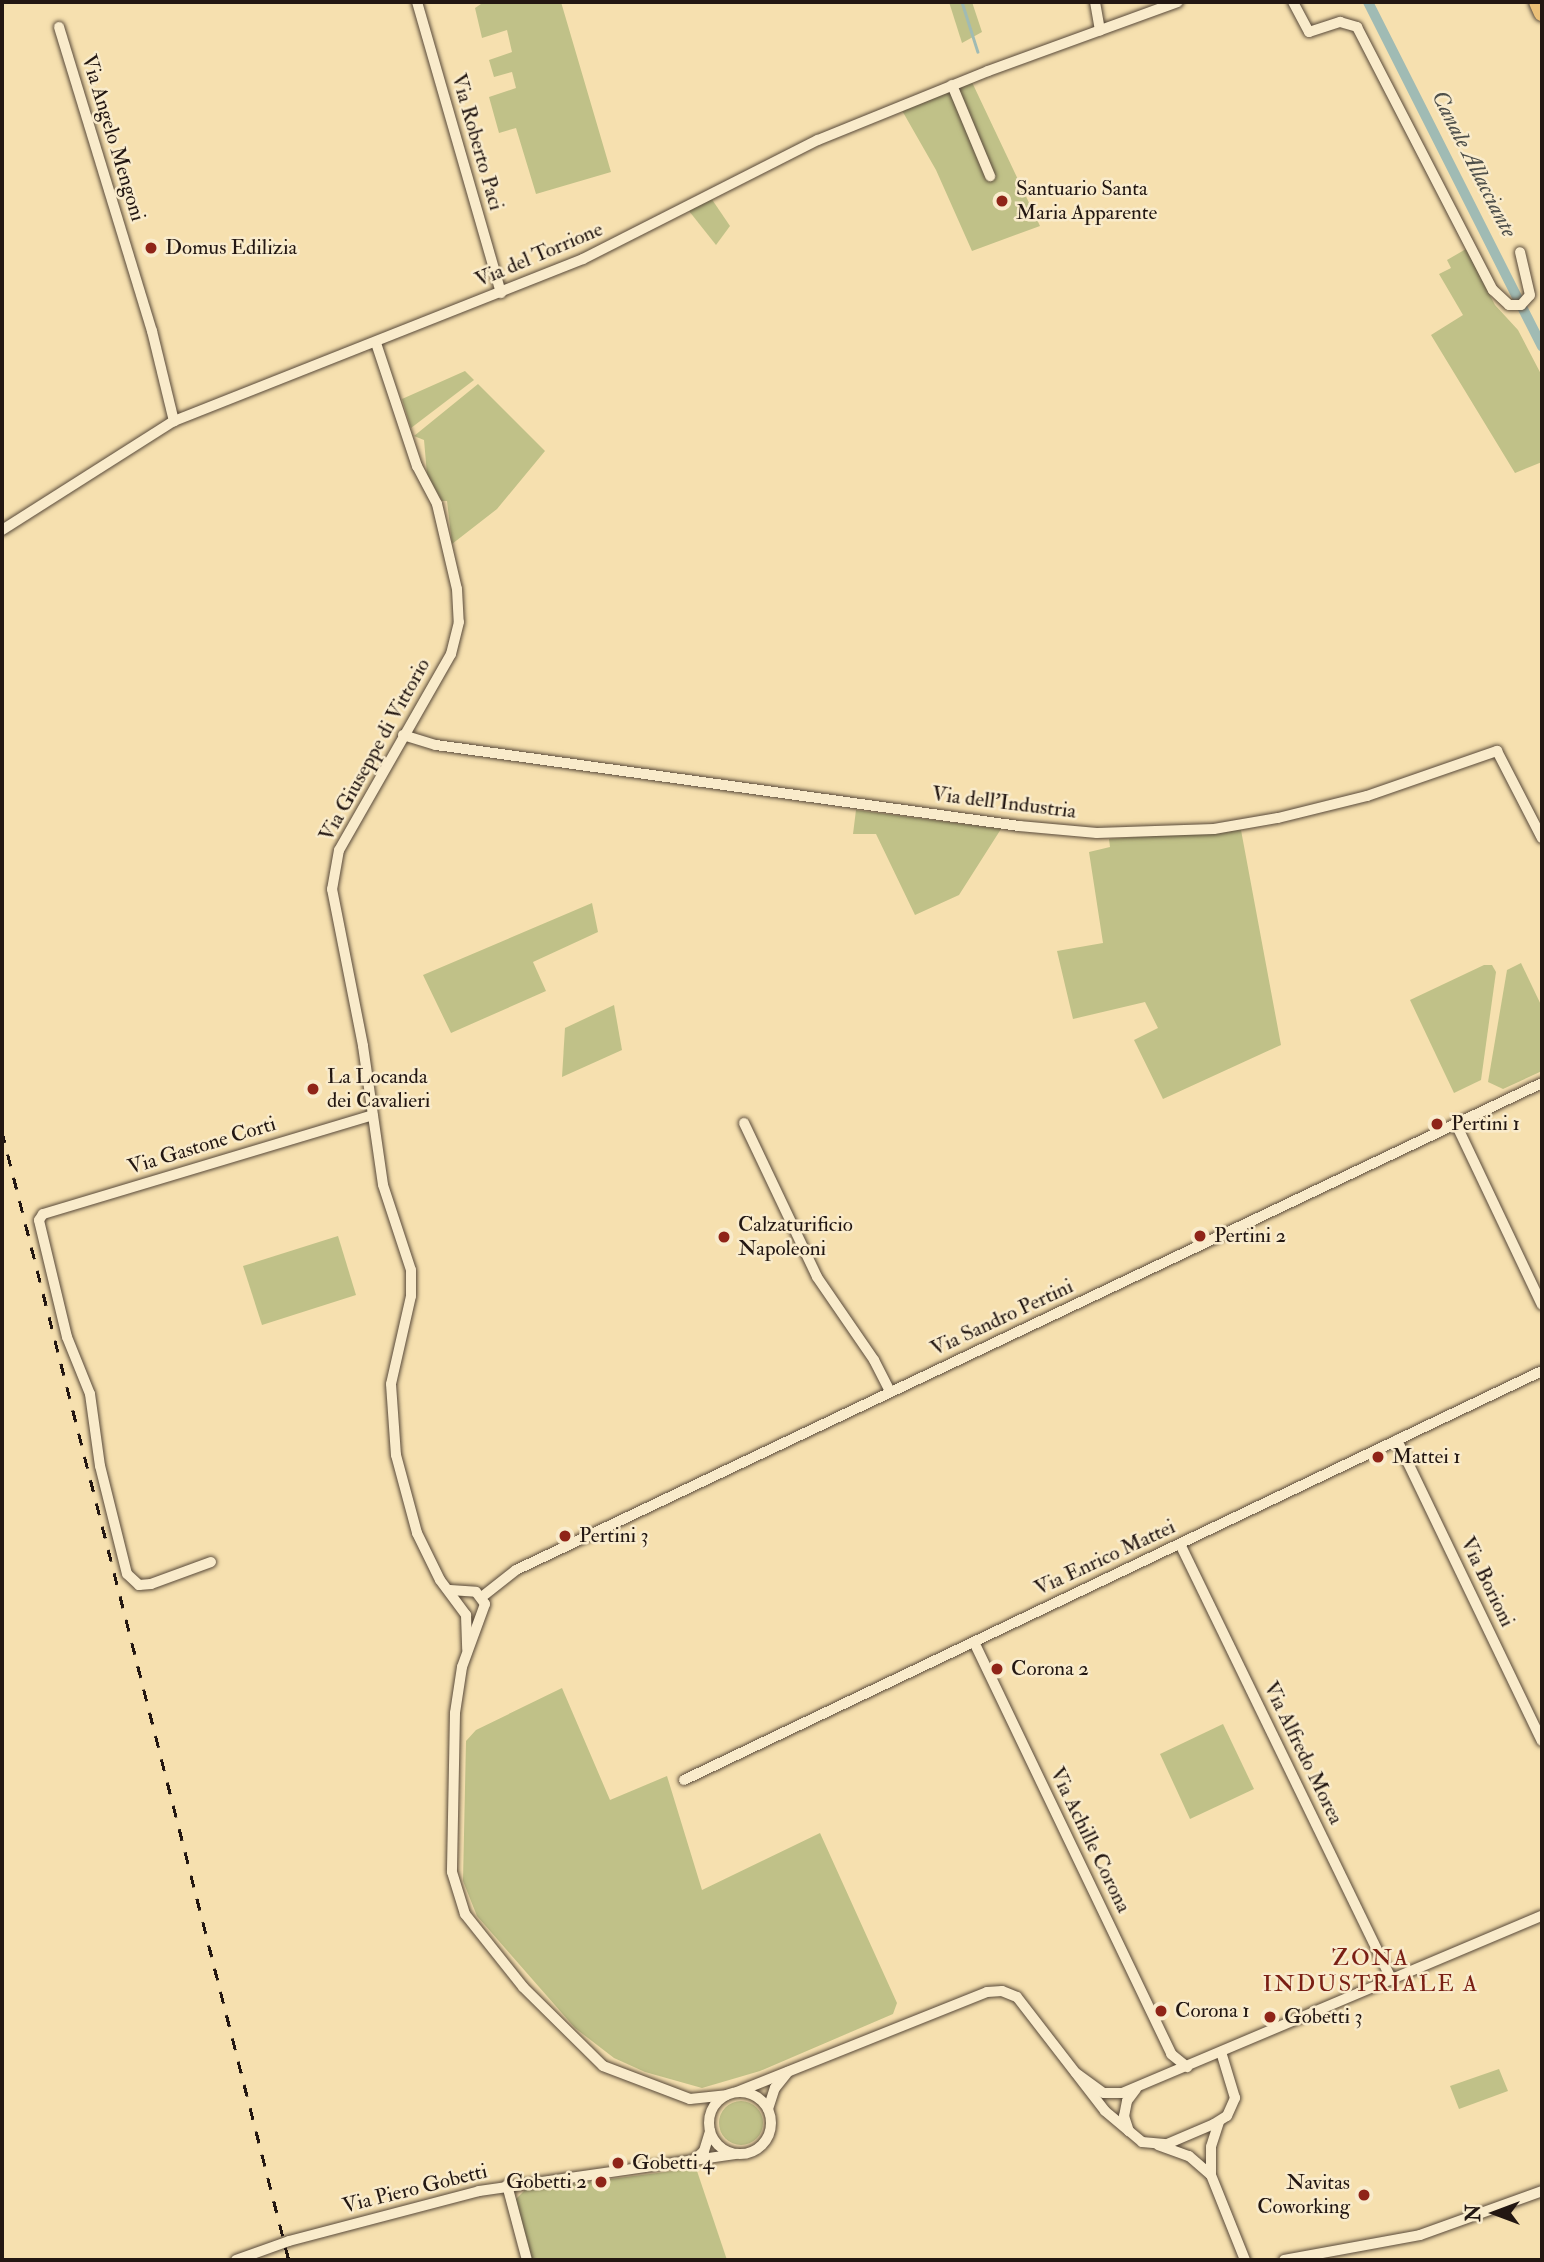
<!DOCTYPE html>
<style>
body{margin:0}
#map{position:relative;width:1544px;height:2262px;overflow:hidden;background:#f6e0af;font-family:"IM FELL Double Pica",serif}
div>[style]{position:absolute}
[style*='--x']{left:calc(var(--x)*1px);top:calc(var(--y)*1px);width:calc(var(--w)*1px);rotate:calc(var(--a)*1deg)}
.green>*{inset:0;background:#c0c188}
.round{border-radius:50%}
.stream>*{height:2.5px;margin:-1.25px;padding:0 1.25px;transform-origin:1.25px;border-radius:1.25px;background:#a0bbb4}
.canal>*{height:10px;margin:-5px;padding:0 5px;transform-origin:5px;border-radius:5px;background:#a0bbb4}
.roads{filter:drop-shadow(0 0 2px #584939) drop-shadow(0 0 2px #584939)}
.minor>*{height:10px;margin:-5px;padding:0 5px;transform-origin:5px;border-radius:5px;background:#f9ebcb}
.minor>.ring{margin:-5px;padding:0;box-sizing:content-box;background:none;border:10px solid #f9ebcb;border-radius:50%}
.highway>*{height:16px;margin:-8px;padding:0 8px;transform-origin:8px;border-radius:8px;background:#ebc078}
.rail>*{height:2.5px;margin-top:-1.25px;transform-origin:0;background:repeating-linear-gradient(90deg,#231712 0 12px,transparent 0 24px)}
.dots>*{width:19px;height:19px;translate:-50% -50%;box-sizing:border-box;border:4px solid #f9ebcb;border-radius:50%}
span{translate:-50% -50%;white-space:nowrap;text-align:center;line-height:1.15;-webkit-text-stroke:5px #f9ebcb;paint-order:stroke}
.street-label{font-size:21px;color:#231712}
.poi-label{font-size:21px;color:#231712}
.left{translate:0 -50%;text-align:left}
.right{translate:-100% -50%;text-align:right}
.water-label{font-size:23px;color:#4f504b;font-style:italic}
.neighbourhood-label{font-size:23px;color:#7a1f14;letter-spacing:2px}
.frame{position:absolute;inset:0;border:4px solid #231712;pointer-events:none}
.north{position:absolute;left:1460px;top:2178px;width:70px;height:70px;-webkit-text-stroke:5px #f9ebcb;paint-order:stroke;rotate:270deg;font-size:19px;font-weight:700;line-height:28px;text-align:center;color:#231712}
.north::after{content:'';display:block;margin:auto;width:24px;height:32px;background:#231712;clip-path:polygon(50% 0,100% 100%,50% 72%,0 100%)}
</style>
<div id="map">
<div class="green">
<i style="clip-path:polygon(484px 2px,561px 2px,611px 172px,536px 194px,516px 128px,499px 133px,489px 97px,516px 88px,512px 72px,494px 77px,489px 60px,512px 52px,507px 30px,482px 38px,475px 8px)"></i>
<i style="clip-path:polygon(949px 2px,972px 2px,982px 32px,962px 43px)"></i>
<i style="clip-path:polygon(970px 78px,1040px 226px,972px 251px,936px 170px,900px 107px)"></i>
<i style="clip-path:polygon(711px 198px,730px 226px,716px 245px,689px 211px)"></i>
<i style="clip-path:polygon(1466px 249px,1495px 305px,1518px 330px,1542px 376px,1542px 462px,1515px 473px,1431px 335px,1463px 315px,1439px 274px,1451px 268px,1447px 260px)"></i>
<i style="clip-path:polygon(465px 371px,474px 380px,411px 428px,402px 399px)"></i>
<i style="clip-path:polygon(478px 384px,545px 451px,497px 509px,452px 544px,447px 501px,442px 501px,427px 474px,424px 440px,414px 436px)"></i>
<i style="clip-path:polygon(856px 810px,1001px 829px,959px 895px,915px 915px,876px 834px,853px 834px)"></i>
<i style="clip-path:polygon(1241px 830px,1281px 1045px,1163px 1099px,1134px 1040px,1158px 1028px,1145px 1002px,1073px 1019px,1057px 951px,1103px 943px,1089px 852px,1110px 847px,1109px 839px)"></i>
<i style="clip-path:polygon(592px 903px,598px 932px,533px 962px,546px 991px,451px 1033px,423px 975px)"></i>
<i style="clip-path:polygon(1521px 963px,1542px 1007px,1542px 1071px,1503px 1089px,1488px 1082px,1507px 970px)"></i>
<i style="clip-path:polygon(1484px 965px,1492px 965px,1496px 972px,1481px 1080px,1454px 1093px,1410px 1000px)"></i>
<i style="clip-path:polygon(614px 1005px,622px 1050px,562px 1077px,565px 1028px)"></i>
<i style="clip-path:polygon(338px 1236px,356px 1295px,262px 1325px,243px 1266px)"></i>
<i style="clip-path:polygon(562px 1688px,610px 1800px,667px 1776px,702px 1890px,820px 1833px,897px 2003px,893px 2014px,760px 2071px,702px 2088px,645px 2072px,614px 2058px,575px 2028px,477px 1916px,463px 1881px,466px 1741px,476px 1730px)"></i>
<i style="clip-path:polygon(1223px 1724px,1254px 1789px,1190px 1819px,1160px 1754px)"></i>
<i style="clip-path:polygon(1499px 2069px,1508px 2091px,1459px 2109px,1450px 2086px)"></i>
<i class="round" style="left:719px;top:2101px;width:44px;height:44px"></i>
<i style="clip-path:polygon(696px 2168px,727px 2260px,531px 2260px,515px 2200px,525px 2190px)"></i>
</div>
<div class="stream">
<i style="--x:962;--y:2;--w:52;--a:72.3"></i>
</div>
<div class="canal">
<i style="--x:1368;--y:2;--w:386;--a:63.2"></i>
</div>
<div class="roads">
<div class="minor">
<i style="--x:417;--y:2;--w:303;--a:73.9"></i>
<i style="--x:1095;--y:2;--w:29;--a:80"></i>
<i style="--x:1293;--y:2;--w:34;--a:62"></i>
<i style="--x:1309;--y:32;--w:33;--a:-18"></i>
<i style="--x:1340;--y:22;--w:18;--a:16"></i>
<i style="--x:1357;--y:27;--w:296;--a:62.7"></i>
<i style="--x:1493;--y:290;--w:22;--a:43"></i>
<i style="--x:1509;--y:305;--w:12;--a:0"></i>
<i style="--x:1521;--y:305;--w:13;--a:-48"></i>
<i style="--x:1530;--y:295;--w:44;--a:-103.1"></i>
<i style="--x:59;--y:27;--w:318;--a:73"></i>
<i style="--x:152;--y:331;--w:93;--a:76.3"></i>
<i style="--x:952;--y:85;--w:99;--a:67.3"></i>
<i style="--x:376;--y:343;--w:130;--a:71.6"></i>
<i style="--x:417;--y:466;--w:43;--a:62.2"></i>
<i style="--x:437;--y:504;--w:87;--a:76.8"></i>
<i style="--x:457;--y:589;--w:33;--a:87"></i>
<i style="--x:459;--y:622;--w:33;--a:104"></i>
<i style="--x:451;--y:654;--w:226;--a:119.7"></i>
<i style="--x:339;--y:850;--w:40;--a:100"></i>
<i style="--x:332;--y:889;--w:160;--a:78.8"></i>
<i style="--x:363;--y:1046;--w:140;--a:81.8"></i>
<i style="--x:383;--y:1185;--w:89;--a:71.8"></i>
<i style="--x:411;--y:1270;--w:26;--a:90"></i>
<i style="--x:411;--y:1296;--w:90;--a:102.8"></i>
<i style="--x:391;--y:1384;--w:71;--a:86"></i>
<i style="--x:396;--y:1455;--w:81;--a:74.9"></i>
<i style="--x:417;--y:1533;--w:52;--a:63.9"></i>
<i style="--x:440;--y:1580;--w:44;--a:53.4"></i>
<i style="--x:466;--y:1615;--w:34;--a:88"></i>
<i style="--x:2;--y:530;--w:204;--a:-32.4"></i>
<i style="--x:174;--y:421;--w:440;--a:-21.6"></i>
<i style="--x:583;--y:259;--w:263;--a:-26.9"></i>
<i style="--x:818;--y:140;--w:183;--a:-22.1"></i>
<i style="--x:988;--y:71;--w:202;--a:-20"></i>
<i style="--x:403;--y:735;--w:34;--a:17"></i>
<i style="--x:436;--y:745;--w:589;--a:7.91"></i>
<i style="--x:1019;--y:826;--w:78;--a:5.1"></i>
<i style="--x:1097;--y:833;--w:117;--a:-2"></i>
<i style="--x:1214;--y:829;--w:65;--a:-9.8"></i>
<i style="--x:1278;--y:818;--w:92;--a:-13.9"></i>
<i style="--x:1367;--y:796;--w:138;--a:-19.1"></i>
<i style="--x:1497;--y:751;--w:98;--a:62.7"></i>
<i style="--x:744;--y:1123;--w:170;--a:64.6"></i>
<i style="--x:817;--y:1277;--w:101;--a:55.5"></i>
<i style="--x:874;--y:1360;--w:36;--a:63"></i>
<i style="--x:1456;--y:1124;--w:200;--a:64.6"></i>
<i style="--x:1397;--y:1440;--w:334;--a:64.3"></i>
<i style="--x:1180;--y:1544;--w:485;--a:64.1"></i>
<i style="--x:211;--y:1562;--w:64;--a:159.9"></i>
<i style="--x:151;--y:1584;--w:12;--a:175"></i>
<i style="--x:139;--y:1585;--w:16;--a:-137"></i>
<i style="--x:127;--y:1574;--w:111;--a:-104"></i>
<i style="--x:100;--y:1466;--w:73;--a:-97.9"></i>
<i style="--x:90;--y:1394;--w:61;--a:-112"></i>
<i style="--x:67;--y:1337;--w:120;--a:-103.5"></i>
<i style="--x:39;--y:1220;--w:7;--a:-56"></i>
<i style="--x:43;--y:1214;--w:344;--a:-16.7"></i>
<i style="--x:450;--y:1590;--w:26;--a:4"></i>
<i style="--x:476;--y:1592;--w:15;--a:53"></i>
<i style="--x:485;--y:1604;--w:67;--a:110.1"></i>
<i style="--x:462;--y:1667;--w:47;--a:98.7"></i>
<i style="--x:455;--y:1713;--w:159;--a:91.1"></i>
<i style="--x:452;--y:1872;--w:44;--a:72.8"></i>
<i style="--x:465;--y:1914;--w:93;--a:51.5"></i>
<i style="--x:523;--y:1987;--w:112;--a:44.6"></i>
<i style="--x:603;--y:2066;--w:93;--a:20.8"></i>
<i style="--x:690;--y:2099;--w:36;--a:-6"></i>
<i style="--x:483;--y:1596;--w:42;--a:-38.2"></i>
<i style="--x:516;--y:1570;--w:1136;--a:-25.39"></i>
<i style="--x:974;--y:1642;--w:457;--a:64.4"></i>
<i style="--x:1171;--y:2054;--w:21;--a:39"></i>
<i style="--x:684;--y:1780;--w:950;--a:-25.49"></i>
<i style="--x:1076;--y:2073;--w:34;--a:36"></i>
<i style="--x:1104;--y:2093;--w:18;--a:0"></i>
<i style="--x:1122;--y:2093;--w:456;--a:-22.9"></i>
<i style="--x:1136;--y:2089;--w:15;--a:127"></i>
<i style="--x:1127;--y:2101;--w:15;--a:101"></i>
<i style="--x:1124;--y:2116;--w:16;--a:72"></i>
<i style="--x:1129;--y:2131;--w:17;--a:40"></i>
<i style="--x:1142;--y:2142;--w:25;--a:5"></i>
<i style="--x:1167;--y:2144;--w:51;--a:-23.1"></i>
<i style="--x:1214;--y:2124;--w:15;--a:-32"></i>
<i style="--x:1227;--y:2116;--w:20;--a:-66"></i>
<i style="--x:1235;--y:2098;--w:48;--a:-106.9"></i>
<i class="ring" style="left:709px;top:2092px;width:52px;height:52px"></i>
<i style="--x:737;--y:2092;--w:269;--a:-21.8"></i>
<i style="--x:987;--y:1992;--w:15;--a:-4"></i>
<i style="--x:1002;--y:1991;--w:16;--a:22"></i>
<i style="--x:1017;--y:1997;--w:144;--a:52.3"></i>
<i style="--x:1105;--y:2111;--w:31;--a:40"></i>
<i style="--x:768;--y:2109;--w:22;--a:-72"></i>
<i style="--x:775;--y:2088;--w:21;--a:-51"></i>
<i style="--x:1219;--y:2122;--w:26;--a:108"></i>
<i style="--x:1211;--y:2147;--w:28;--a:90"></i>
<i style="--x:1211;--y:2175;--w:92;--a:68.2"></i>
<i style="--x:1158;--y:2145;--w:33;--a:20"></i>
<i style="--x:1189;--y:2156;--w:29;--a:41"></i>
<i style="--x:693;--y:2161;--w:15;--a:-42"></i>
<i style="--x:704;--y:2151;--w:21;--a:-73"></i>
<i style="--x:507;--y:2185;--w:78;--a:75.1"></i>
<i style="--x:236;--y:2260;--w:56;--a:-19.7"></i>
<i style="--x:289;--y:2241;--w:196;--a:-14.7"></i>
<i style="--x:479;--y:2191;--w:259;--a:-8.2"></i>
<i style="--x:1284;--y:2260;--w:138;--a:-10.4"></i>
<i style="--x:1420;--y:2235;--w:130;--a:-19.8"></i>
</div>
<div class="highway">
<i style="--x:1537;--y:2;--w:12;--a:66"></i>
</div>
</div>
<div class="rail">
<i style="--x:2;--y:1131;--w:1165;--a:75.74"></i>
</div>
<div class="dots">
<i style="left:1002px;top:201px;background:#8f2418"></i>
<i style="left:151px;top:248px;background:#8f2418"></i>
<i style="left:313px;top:1089px;background:#8f2418"></i>
<i style="left:1437px;top:1124px;background:#8f2418"></i>
<i style="left:1200px;top:1236px;background:#8f2418"></i>
<i style="left:724px;top:1237px;background:#8f2418"></i>
<i style="left:1378px;top:1457px;background:#8f2418"></i>
<i style="left:565px;top:1536px;background:#8f2418"></i>
<i style="left:997px;top:1669px;background:#8f2418"></i>
<i style="left:1161px;top:2011px;background:#8f2418"></i>
<i style="left:1270px;top:2017px;background:#8f2418"></i>
<i style="left:618px;top:2163px;background:#8f2418"></i>
<i style="left:601px;top:2182px;background:#8f2418"></i>
<i style="left:1364px;top:2195px;background:#8f2418"></i>
</div>
<div class="street-label">
<span style="left:113px;top:138px;rotate:73deg">Via Angelo Mengoni</span>
<span style="left:477px;top:142px;rotate:74deg">Via Roberto Paci</span>
<span style="left:539px;top:255px;rotate:-23deg">Via del Torrione</span>
<span style="left:375px;top:750px;rotate:-61deg">Via Giuseppe di Vittorio</span>
<span style="left:1004px;top:803px;rotate:7deg">Via dell'Industria</span>
<span style="left:202px;top:1146px;rotate:-17deg">Via Gastone Corti</span>
<span style="left:1002px;top:1318px;rotate:-25deg">Via Sandro Pertini</span>
<span style="left:1105px;top:1558px;rotate:-25deg">Via Enrico Mattei</span>
<span style="left:1487px;top:1582px;rotate:64deg">Via Borioni</span>
<span style="left:1303px;top:1753px;rotate:64deg">Via Alfredo Morea</span>
<span style="left:1090px;top:1840px;rotate:64deg">Via Achille Corona</span>
<span style="left:415px;top:2189px;rotate:-14deg">Via Piero Gobetti</span>
</div>
<div class="poi-label">
<span class="left" style="left:1016px;top:201px">Santuario Santa<br>Maria Apparente</span>
<span class="left" style="left:165px;top:248px">Domus Edilizia</span>
<span class="left" style="left:327px;top:1089px">La Locanda<br>dei Cavalieri</span>
<span class="left" style="left:1451px;top:1124px">Pertini 1</span>
<span class="left" style="left:738px;top:1237px">Calzaturificio<br>Napoleoni</span>
<span class="left" style="left:1214px;top:1236px">Pertini 2</span>
<span class="left" style="left:1392px;top:1457px">Mattei 1</span>
<span class="left" style="left:579px;top:1536px">Pertini 3</span>
<span class="left" style="left:1011px;top:1669px">Corona 2</span>
<span class="left" style="left:1175px;top:2011px">Corona 1</span>
<span class="left" style="left:1284px;top:2017px">Gobetti 3</span>
<span class="left" style="left:632px;top:2163px">Gobetti 4</span>
<span class="right" style="left:587px;top:2182px">Gobetti 2</span>
<span class="right" style="left:1350px;top:2195px">Navitas<br>Coworking</span>
</div>
<div class="water-label">
<span style="left:1474px;top:164px;rotate:63deg">Canale Allacciante</span>
</div>
<div class="neighbourhood-label">
<span style="left:1371px;top:1971px">ZONA<br>INDUSTRIALE A</span>
</div>
<div class="frame"></div>
<div class="north">N</div>
</div>
